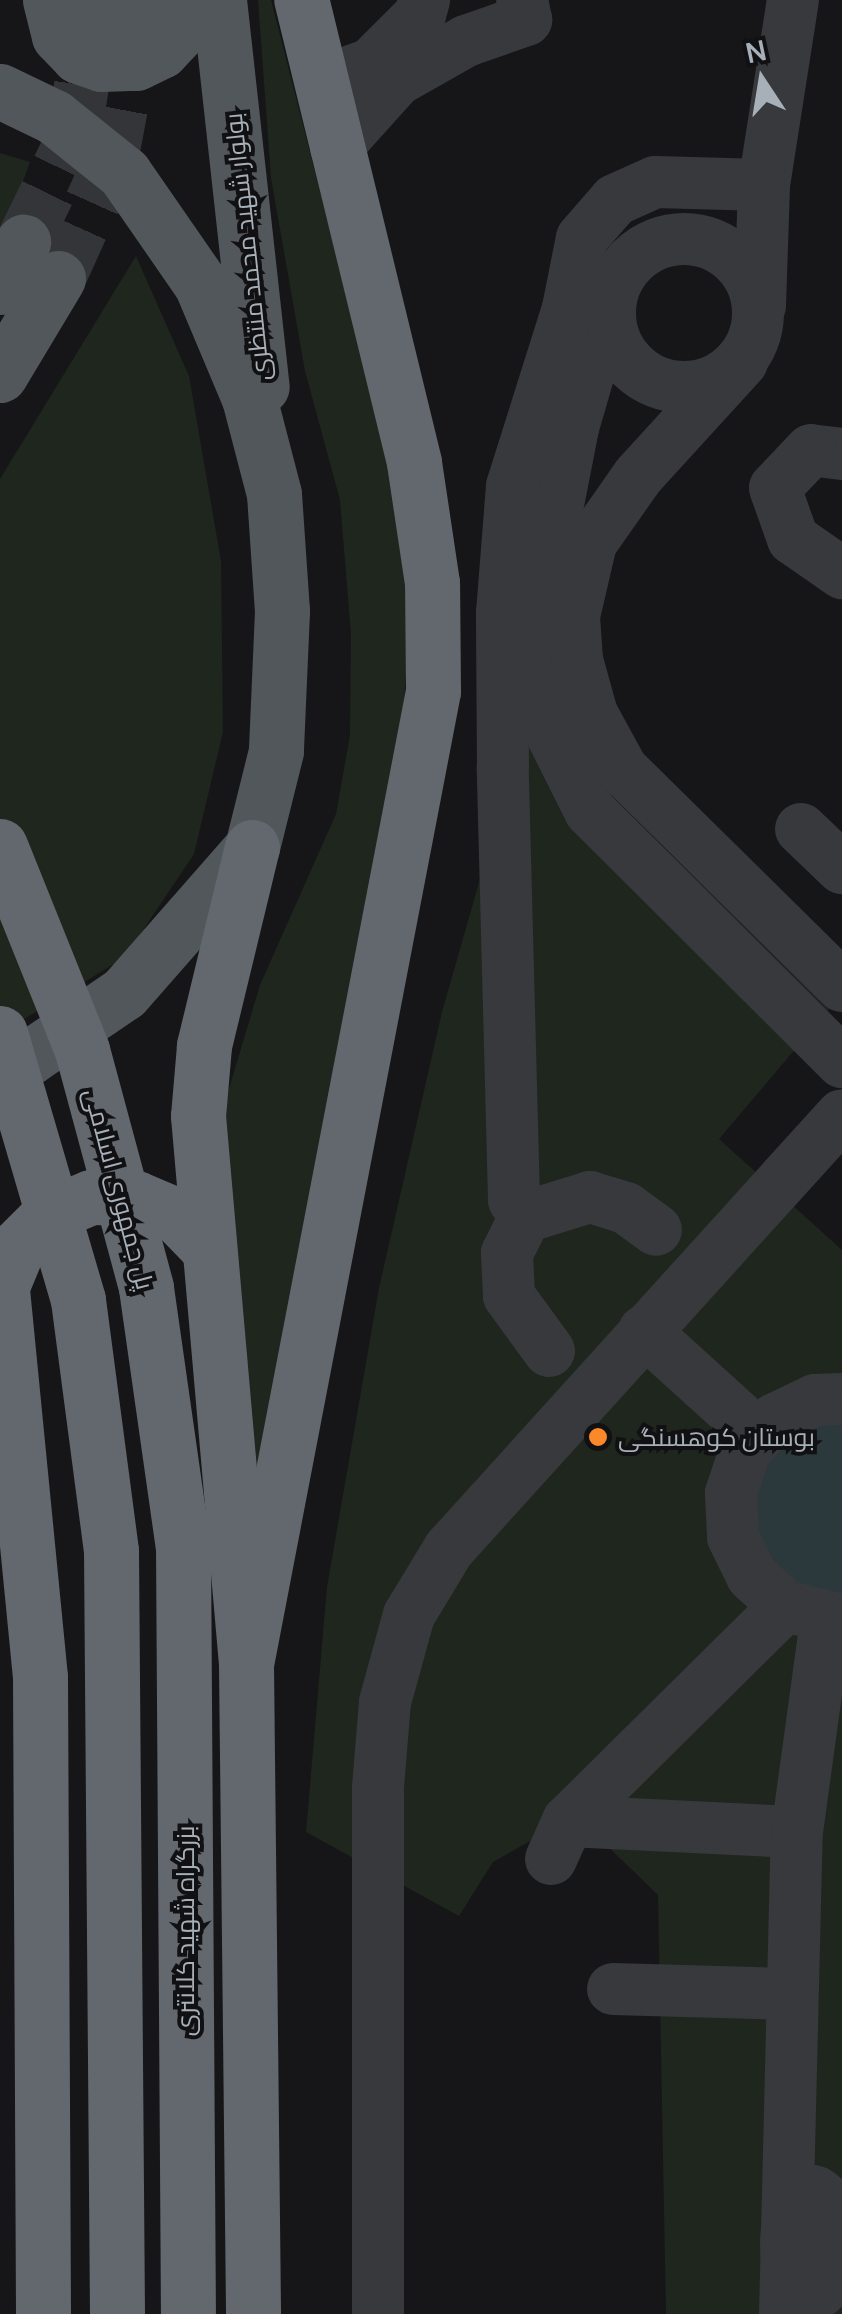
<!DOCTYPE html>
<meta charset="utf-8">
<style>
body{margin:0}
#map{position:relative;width:842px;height:2314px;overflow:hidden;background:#161618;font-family:Manrope,Cairo,sans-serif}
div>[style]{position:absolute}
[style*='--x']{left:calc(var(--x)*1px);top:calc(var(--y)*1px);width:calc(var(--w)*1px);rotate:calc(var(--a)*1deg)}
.green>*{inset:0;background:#1e261e}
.water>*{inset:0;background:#2b393d}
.major-tunnel>*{height:55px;margin-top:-27.5px;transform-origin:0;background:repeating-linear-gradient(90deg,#333538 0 55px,transparent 0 83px)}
.minor>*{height:52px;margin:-26px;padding:0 26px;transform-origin:26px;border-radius:26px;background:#37393d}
.minor>.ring{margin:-26px;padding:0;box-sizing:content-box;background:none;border:52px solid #37393d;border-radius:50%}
.major>*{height:55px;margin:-27.5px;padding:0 27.5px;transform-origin:27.5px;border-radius:27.5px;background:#52575c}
.highway>*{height:55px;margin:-27.5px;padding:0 27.5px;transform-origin:27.5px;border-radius:27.5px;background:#62686e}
.highway-bridge>*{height:55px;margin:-27.5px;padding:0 27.5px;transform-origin:27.5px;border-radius:27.5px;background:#62686e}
.dots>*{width:28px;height:28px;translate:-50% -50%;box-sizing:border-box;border:5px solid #111113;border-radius:50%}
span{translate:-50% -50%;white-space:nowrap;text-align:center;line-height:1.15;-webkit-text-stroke:8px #111113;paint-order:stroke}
.street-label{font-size:25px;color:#a7b0b9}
.poi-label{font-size:25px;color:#a7b0b9}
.left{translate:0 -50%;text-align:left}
.north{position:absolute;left:712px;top:30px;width:100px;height:100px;-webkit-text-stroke:8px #111113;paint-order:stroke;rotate:348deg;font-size:28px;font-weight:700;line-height:40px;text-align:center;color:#a7b0b9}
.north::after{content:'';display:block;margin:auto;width:35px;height:45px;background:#a7b0b9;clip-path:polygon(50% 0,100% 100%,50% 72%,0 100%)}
</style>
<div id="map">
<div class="green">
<i style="clip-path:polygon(258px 0,271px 0,379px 422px,399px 522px,409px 626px,404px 702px,258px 1477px,218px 1215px,225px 1102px,260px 985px,336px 814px,350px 735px,351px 635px,340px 500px,305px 371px,271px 178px)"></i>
<i style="clip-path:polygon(0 153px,30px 162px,0 244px)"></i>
<i style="clip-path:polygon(136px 256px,189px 376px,221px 561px,223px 732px,194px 854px,125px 957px,0 1034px,0 479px)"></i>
<i style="clip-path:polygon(516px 706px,831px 1007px,719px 1139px,842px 1250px,842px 2314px,666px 2314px,658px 1895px,596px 1835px,534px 1839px,493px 1862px,459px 1916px,306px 1832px,327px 1587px,379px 1288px,442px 1012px,492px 837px)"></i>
</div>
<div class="water">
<i style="clip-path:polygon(842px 1413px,842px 1606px,792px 1593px,747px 1534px,758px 1460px,784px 1431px)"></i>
</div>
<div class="major-tunnel">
<i style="--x:23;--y:242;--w:114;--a:-64.1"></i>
<i style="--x:73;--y:139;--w:115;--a:-81"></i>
<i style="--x:58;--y:278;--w:126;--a:-65.7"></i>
<i style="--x:110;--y:163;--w:125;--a:-79.4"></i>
</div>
<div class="minor">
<i style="--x:323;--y:81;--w:51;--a:-19.5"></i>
<i style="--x:371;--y:64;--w:69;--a:-45"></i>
<i style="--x:420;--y:15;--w:16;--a:-75"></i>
<i style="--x:336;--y:148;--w:91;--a:-48.1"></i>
<i style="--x:397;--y:80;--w:79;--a:-29.5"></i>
<i style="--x:466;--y:41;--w:64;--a:-19.3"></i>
<i style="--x:526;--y:20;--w:20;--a:-101"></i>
<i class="ring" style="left:610px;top:239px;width:96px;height:96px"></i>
<i style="--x:613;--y:290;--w:144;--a:106.2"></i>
<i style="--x:573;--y:428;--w:187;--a:101.1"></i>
<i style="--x:537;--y:612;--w:54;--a:90"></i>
<i style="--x:537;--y:666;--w:64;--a:79.2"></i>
<i style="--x:549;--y:729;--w:92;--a:63.4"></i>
<i style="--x:590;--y:811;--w:356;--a:44.9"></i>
<i style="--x:760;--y:306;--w:121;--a:-88.1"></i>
<i style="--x:764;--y:185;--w:187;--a:-81.1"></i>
<i style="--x:742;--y:362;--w:154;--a:132.4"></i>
<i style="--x:638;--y:476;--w:82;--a:125"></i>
<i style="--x:591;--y:543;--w:75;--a:103.1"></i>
<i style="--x:574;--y:616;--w:44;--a:86.1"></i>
<i style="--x:577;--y:660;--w:56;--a:74.5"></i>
<i style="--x:592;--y:714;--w:63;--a:61.4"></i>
<i style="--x:622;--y:769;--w:309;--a:44.6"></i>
<i style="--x:842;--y:454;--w:31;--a:-173"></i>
<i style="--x:811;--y:450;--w:52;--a:133.5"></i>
<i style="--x:775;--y:488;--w:54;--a:70.6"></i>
<i style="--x:793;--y:539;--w:60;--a:34.8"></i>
<i style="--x:801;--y:829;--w:57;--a:43.6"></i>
<i style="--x:525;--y:1217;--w:20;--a:-123"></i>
<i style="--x:514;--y:1200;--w:433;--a:-91.5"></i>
<i style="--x:503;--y:767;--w:154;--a:-90.4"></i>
<i style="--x:502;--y:613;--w:127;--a:-85.5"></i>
<i style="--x:512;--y:486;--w:187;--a:-72.5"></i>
<i style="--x:568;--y:308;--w:71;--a:-78.7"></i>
<i style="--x:582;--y:238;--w:50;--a:-49"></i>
<i style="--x:615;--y:200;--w:44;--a:-24.2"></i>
<i style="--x:655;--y:182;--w:109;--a:1.6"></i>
<i style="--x:644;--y:1331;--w:156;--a:42.2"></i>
<i style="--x:549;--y:1351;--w:68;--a:-126"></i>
<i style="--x:509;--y:1296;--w:43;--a:-92.7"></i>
<i style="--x:507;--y:1253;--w:40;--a:-63.4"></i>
<i style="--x:525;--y:1217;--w:68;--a:-17.1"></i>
<i style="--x:590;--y:1197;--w:38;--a:17"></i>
<i style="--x:626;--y:1208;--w:37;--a:36"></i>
<i style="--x:842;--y:1399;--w:27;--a:178"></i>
<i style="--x:815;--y:1400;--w:44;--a:154.6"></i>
<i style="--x:775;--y:1419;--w:44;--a:133.2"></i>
<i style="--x:745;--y:1451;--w:44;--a:108.4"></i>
<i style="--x:731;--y:1493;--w:44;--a:87.4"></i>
<i style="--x:733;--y:1537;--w:43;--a:64"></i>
<i style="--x:752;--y:1576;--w:45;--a:42.3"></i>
<i style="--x:785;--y:1606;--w:59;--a:13.8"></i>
<i style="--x:568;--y:1821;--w:229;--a:2.8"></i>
<i style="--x:551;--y:1859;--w:42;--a:-65.9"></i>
<i style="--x:568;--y:1821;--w:305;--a:-44.7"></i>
<i style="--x:613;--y:1989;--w:178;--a:1.6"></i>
<i class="ring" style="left:786px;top:2191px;width:-10px;height:-10px"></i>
<i style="--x:378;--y:2314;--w:527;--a:-90"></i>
<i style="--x:378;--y:1787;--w:85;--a:-85.3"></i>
<i style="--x:385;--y:1702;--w:90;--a:-74.6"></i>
<i style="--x:409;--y:1615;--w:77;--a:-58.8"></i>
<i style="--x:449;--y:1549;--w:585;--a:-47.84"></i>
<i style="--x:785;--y:2314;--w:482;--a:-88.6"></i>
<i style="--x:797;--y:1832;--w:213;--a:-82.2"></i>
</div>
<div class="major">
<i style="--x:50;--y:0;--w:37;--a:76"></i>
<i style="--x:59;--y:36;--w:28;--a:46"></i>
<i style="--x:78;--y:56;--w:24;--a:19"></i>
<i style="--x:101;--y:64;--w:35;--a:-2"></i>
<i style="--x:136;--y:63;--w:28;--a:-26"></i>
<i style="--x:161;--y:51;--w:34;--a:-47"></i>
<i style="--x:184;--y:26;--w:27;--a:-77"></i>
<i style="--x:219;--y:0;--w:389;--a:83.7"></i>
<i style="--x:91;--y:25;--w:25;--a:-81"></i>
<i style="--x:133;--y:40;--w:41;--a:-78.7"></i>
<i style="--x:0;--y:91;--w:60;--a:25.7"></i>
<i style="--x:54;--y:117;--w:90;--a:38.7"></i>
<i style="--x:124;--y:173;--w:135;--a:55.3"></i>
<i style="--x:201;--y:284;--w:124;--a:67.2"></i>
<i style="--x:249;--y:398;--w:99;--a:75.4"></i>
<i style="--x:274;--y:494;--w:117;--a:86.1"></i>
<i style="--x:282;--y:611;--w:140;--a:92.5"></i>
<i style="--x:276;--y:751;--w:99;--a:104"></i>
<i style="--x:252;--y:847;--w:194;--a:131.2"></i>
<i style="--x:124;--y:993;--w:114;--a:145.8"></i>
<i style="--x:30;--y:1057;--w:31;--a:169"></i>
<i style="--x:0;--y:287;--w:51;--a:-62.9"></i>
<i style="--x:0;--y:375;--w:113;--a:-59.1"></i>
</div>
<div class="highway">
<i style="--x:252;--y:847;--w:205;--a:103.6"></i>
<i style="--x:204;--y:1046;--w:70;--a:94.9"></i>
<i style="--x:198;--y:1116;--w:550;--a:84.99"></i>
<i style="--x:246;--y:1664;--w:650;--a:89.38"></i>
<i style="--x:183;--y:1547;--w:767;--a:89.63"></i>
<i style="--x:111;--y:1551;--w:763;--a:89.55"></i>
<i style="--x:246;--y:1664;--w:991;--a:-79.12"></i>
<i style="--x:433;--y:691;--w:108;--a:-90.5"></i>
<i style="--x:432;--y:583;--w:122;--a:-98.5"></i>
<i style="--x:414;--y:462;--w:476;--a:-103.7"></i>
<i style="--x:43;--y:2314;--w:637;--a:-90.27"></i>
<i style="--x:40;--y:1677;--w:393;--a:-95.6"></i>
<i style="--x:2;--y:1286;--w:44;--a:-67.5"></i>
<i style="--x:19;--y:1245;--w:44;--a:-45"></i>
<i style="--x:50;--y:1214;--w:44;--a:-22.5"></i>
<i style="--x:91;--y:1197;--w:45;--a:1.3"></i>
<i style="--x:136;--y:1198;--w:43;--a:23"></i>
<i style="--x:176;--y:1215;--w:45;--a:45.9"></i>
</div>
<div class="highway-bridge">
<i style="--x:0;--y:846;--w:220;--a:68.1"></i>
<i style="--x:82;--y:1050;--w:246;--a:74.9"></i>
<i style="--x:146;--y:1288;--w:262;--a:81.9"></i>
<i style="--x:0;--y:1033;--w:278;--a:73.7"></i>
<i style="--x:78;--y:1300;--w:253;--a:82.5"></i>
</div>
<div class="dots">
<i style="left:598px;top:1437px;background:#fb892a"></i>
</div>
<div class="street-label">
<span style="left:247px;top:247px;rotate:-96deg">بولوار شهید محمد منتظری</span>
<span style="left:119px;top:1189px;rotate:75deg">پل جمهوری اسلامی</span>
<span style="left:185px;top:1931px;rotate:-90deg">بزرگراه شهید کلانتری</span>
</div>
<div class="poi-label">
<span class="left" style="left:618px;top:1437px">بوستان کوهسنگی</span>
</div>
<div class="north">N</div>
</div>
